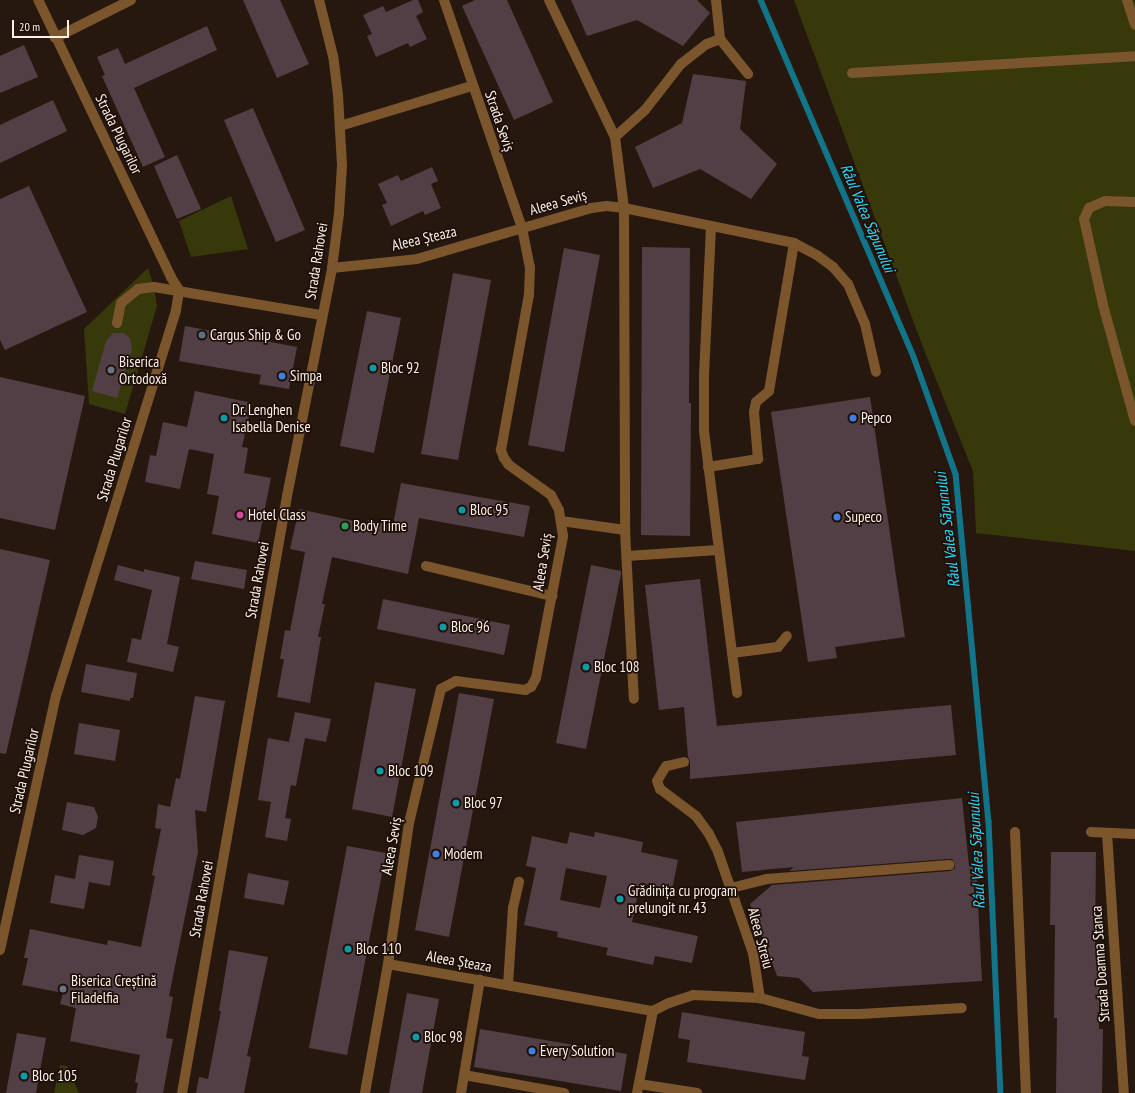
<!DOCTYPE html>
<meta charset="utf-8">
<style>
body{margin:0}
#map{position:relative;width:1135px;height:1093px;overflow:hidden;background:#27180f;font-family:"PT Sans Narrow",sans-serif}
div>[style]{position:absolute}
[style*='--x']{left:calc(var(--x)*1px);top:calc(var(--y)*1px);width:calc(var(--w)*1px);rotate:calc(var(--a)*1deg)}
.green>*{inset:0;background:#37390b}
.stream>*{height:5.5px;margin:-2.75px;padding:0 2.75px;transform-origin:2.75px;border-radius:2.75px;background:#117488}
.building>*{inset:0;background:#523f45}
.minor>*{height:10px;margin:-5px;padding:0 5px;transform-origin:5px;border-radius:5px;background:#7b552b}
.dots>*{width:11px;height:11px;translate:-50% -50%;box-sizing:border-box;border:2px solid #1d0f07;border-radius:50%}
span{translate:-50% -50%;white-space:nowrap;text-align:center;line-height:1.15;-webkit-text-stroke:3.5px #1d0f07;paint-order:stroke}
.street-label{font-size:15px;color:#fbf0ea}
.poi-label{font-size:15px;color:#fbf0ea}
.left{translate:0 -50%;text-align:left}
.water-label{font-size:16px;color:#29dafd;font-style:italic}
.scale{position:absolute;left:12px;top:20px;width:57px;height:18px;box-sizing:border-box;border:2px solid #fbf0ea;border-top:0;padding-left:5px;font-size:12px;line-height:14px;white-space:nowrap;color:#fbf0ea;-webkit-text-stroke:3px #1d0f07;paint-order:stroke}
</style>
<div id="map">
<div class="green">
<i style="clip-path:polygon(794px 0,1135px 0,1135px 551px,976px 533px,973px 471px,924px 350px)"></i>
<i style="clip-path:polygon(231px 196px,248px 249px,191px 257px,179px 221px)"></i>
<i style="clip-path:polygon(148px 268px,154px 287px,157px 306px,125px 414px,89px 404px,84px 329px)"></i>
<i style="clip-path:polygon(60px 1065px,67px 1066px,79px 1093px,54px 1093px)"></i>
</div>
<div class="stream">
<i style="--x:761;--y:0;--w:388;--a:66.8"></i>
<i style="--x:914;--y:357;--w:124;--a:70.3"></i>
<i style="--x:956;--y:474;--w:349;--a:84.6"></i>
<i style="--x:989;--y:821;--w:272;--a:87.5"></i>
</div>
<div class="building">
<i style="clip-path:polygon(243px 0,280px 0,309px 64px,277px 78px)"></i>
<i style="clip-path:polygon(413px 0,418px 0,423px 12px,416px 16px,427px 39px,410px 47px,408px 43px,376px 57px,367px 36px,372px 34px,363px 15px,383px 6px,386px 12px)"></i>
<i style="clip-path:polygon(475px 0,507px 0,553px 102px,514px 120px,462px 6px)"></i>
<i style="clip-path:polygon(571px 0,697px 0,710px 13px,683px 46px,637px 20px,587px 36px)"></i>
<i style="clip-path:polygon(207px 26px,217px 50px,134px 88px,165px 157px,143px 167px,102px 76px,105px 75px,97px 57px,118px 48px,125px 64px)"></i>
<i style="clip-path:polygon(24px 45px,38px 77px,0 93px,0 56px)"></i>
<i style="clip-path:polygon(693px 74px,746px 81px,740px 129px,777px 164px,751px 199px,700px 169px,653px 188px,635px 147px,682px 123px)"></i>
<i style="clip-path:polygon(53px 100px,67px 131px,0 163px,0 125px)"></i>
<i style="clip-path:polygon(253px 108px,305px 230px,276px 242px,224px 120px)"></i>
<i style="clip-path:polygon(177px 155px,201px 209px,177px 219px,154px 166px)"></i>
<i style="clip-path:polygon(432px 167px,438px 181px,431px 184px,441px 208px,425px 215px,423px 211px,391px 226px,382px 205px,387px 203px,378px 184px,398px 175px,401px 181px)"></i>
<i style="clip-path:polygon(29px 186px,87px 312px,5px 350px,0 340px,0 199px)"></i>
<i style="clip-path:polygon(642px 247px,690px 248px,689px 403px,691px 403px,690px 536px,641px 535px)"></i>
<i style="clip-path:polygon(564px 248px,600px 255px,564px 452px,528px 445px)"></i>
<i style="clip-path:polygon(453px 273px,491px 280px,458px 460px,421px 454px)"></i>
<i style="clip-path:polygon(367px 311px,401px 318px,374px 453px,340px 446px)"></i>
<i style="clip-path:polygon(185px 326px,297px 347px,289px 389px,259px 384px,261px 375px,179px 361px)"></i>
<i style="clip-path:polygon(113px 333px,124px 333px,130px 338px,132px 350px,117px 398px,92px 391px,106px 341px)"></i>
<i style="clip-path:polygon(0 377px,85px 396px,55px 530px,0 518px)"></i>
<i style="clip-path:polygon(195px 391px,252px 403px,242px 447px,248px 448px,244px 473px,271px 478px,258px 543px,212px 534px,219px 496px,207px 494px,214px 454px,189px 449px,180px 489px,145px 482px,150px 455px,156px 456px,163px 422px,187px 427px)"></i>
<i style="clip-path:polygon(870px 397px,905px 637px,835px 647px,837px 658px,808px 662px,771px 412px)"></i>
<i style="clip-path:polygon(401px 483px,530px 506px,524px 537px,419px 518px,408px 574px,332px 557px,322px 604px,325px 604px,318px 637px,321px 637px,310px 703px,277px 697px,284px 659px,280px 659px,285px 630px,290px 631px,305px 552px,290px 549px,299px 509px,368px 524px,368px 520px,393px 525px)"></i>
<i style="clip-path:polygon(0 549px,50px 560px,6px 754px,0 753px)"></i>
<i style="clip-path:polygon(195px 561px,247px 570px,244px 589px,191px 579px)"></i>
<i style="clip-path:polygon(118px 565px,144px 572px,144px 569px,180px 577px,167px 644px,179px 647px,173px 672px,127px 662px,132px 638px,141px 640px,152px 590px,114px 580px)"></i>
<i style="clip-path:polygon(591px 565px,621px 571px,621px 574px,586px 749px,556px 743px)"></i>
<i style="clip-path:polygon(700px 579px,717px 726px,951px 705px,956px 755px,690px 779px,690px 761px,688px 757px,684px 707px,659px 710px,645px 585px)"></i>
<i style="clip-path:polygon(383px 599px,510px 625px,504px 655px,377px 629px)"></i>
<i style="clip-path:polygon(86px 664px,137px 673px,133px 698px,130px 698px,130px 701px,81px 692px)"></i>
<i style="clip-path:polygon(375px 682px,416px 689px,392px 817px,352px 809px)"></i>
<i style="clip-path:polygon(459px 693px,494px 699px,449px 937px,415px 930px)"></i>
<i style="clip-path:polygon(195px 696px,225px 701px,206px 812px,195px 810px,198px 852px,169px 996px,173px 997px,166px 1038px,173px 1039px,163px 1093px,136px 1093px,138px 1083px,135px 1082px,140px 1055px,70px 1041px,76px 1008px,60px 1004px,63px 993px,22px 985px,28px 958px,24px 958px,30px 929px,107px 945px,108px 940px,141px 947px,155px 876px,152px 875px,161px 829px,155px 828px,158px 804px,170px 807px,176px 778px,180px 779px)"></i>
<i style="clip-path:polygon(295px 712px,331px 719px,326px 742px,305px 738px,296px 786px,291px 785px,285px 818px,291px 819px,287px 841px,265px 837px,271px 802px,258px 800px,268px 738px,289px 742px)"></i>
<i style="clip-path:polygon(79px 723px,120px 730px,115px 761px,74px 754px)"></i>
<i style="clip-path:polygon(962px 798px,969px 866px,976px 866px,982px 981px,813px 992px,799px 978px,777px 976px,750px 904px,772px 885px,950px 871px,955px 868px,955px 864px,952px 859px,948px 859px,789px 871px,794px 867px,742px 872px,736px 822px)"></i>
<i style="clip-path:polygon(67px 802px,94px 807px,98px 817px,96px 828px,83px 835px,62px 830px)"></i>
<i style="clip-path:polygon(evenodd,570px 832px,594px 837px,595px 832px,643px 842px,641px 852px,678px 860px,672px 890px,640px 883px,632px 922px,698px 936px,692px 963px,655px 956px,653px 965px,606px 955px,608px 948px,557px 937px,558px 932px,524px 925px,536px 868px,526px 866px,532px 836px,567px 844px,570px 832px,566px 868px,607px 876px,600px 908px,560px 900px,566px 868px)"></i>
<i style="clip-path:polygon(347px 846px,386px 853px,347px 1055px,309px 1048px)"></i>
<i style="clip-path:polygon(1051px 852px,1096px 852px,1095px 946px,1100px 946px,1099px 1029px,1103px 1029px,1102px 1093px,1056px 1093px,1057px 1018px,1054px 1018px,1055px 925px,1050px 925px)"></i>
<i style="clip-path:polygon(79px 855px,114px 861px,110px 886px,89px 882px,84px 909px,50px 903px,55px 875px,75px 879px)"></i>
<i style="clip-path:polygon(248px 873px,289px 881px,284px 905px,244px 898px)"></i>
<i style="clip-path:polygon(229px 950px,268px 957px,247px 1056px,251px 1057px,244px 1093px,196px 1093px,199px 1077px,208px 1079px,221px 1011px,219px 1011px)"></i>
<i style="clip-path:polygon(407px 993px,439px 999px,422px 1093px,389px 1093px)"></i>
<i style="clip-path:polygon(682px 1012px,805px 1032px,802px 1056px,809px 1057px,805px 1080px,687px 1062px,690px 1040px,678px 1038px)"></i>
<i style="clip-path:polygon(480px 1029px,627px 1054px,621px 1091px,474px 1067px)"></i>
<i style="clip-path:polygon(17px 1033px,46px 1038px,36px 1093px,6px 1093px)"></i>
</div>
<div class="minor">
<i style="--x:549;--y:0;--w:152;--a:64.3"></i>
<i style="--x:615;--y:137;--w:72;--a:82.8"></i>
<i style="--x:624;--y:208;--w:322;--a:89.8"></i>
<i style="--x:625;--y:530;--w:169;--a:87"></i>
<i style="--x:716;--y:0;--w:39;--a:84"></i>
<i style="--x:720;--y:39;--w:45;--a:51.3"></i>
<i style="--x:1127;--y:0;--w:26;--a:72"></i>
<i style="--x:55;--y:38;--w:85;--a:-26.6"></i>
<i style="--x:852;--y:73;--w:284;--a:-3.4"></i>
<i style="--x:340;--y:126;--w:138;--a:-16.9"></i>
<i style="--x:615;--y:137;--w:40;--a:-42"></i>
<i style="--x:645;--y:110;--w:58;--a:-52"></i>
<i style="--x:681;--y:64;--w:33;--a:-38"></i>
<i style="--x:707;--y:44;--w:14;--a:-21"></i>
<i style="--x:1135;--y:202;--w:30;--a:-178"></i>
<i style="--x:1105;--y:201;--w:17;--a:156"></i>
<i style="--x:1089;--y:208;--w:12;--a:114"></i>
<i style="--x:1084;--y:219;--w:88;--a:77.5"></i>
<i style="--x:1103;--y:305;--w:120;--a:74.6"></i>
<i style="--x:711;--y:227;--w:148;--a:92.7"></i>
<i style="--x:704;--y:375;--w:56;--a:90"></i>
<i style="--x:704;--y:431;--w:264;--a:82.8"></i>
<i style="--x:332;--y:268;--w:85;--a:-6"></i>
<i style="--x:417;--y:259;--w:181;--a:-16.3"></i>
<i style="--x:591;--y:208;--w:16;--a:-7"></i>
<i style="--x:607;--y:206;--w:17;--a:7"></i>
<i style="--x:624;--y:208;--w:174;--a:11.6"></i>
<i style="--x:794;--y:243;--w:27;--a:28"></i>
<i style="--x:818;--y:256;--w:19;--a:36"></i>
<i style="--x:833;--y:267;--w:23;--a:49"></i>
<i style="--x:848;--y:284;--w:43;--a:67"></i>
<i style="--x:865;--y:324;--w:49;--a:77.1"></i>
<i style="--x:117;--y:323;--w:20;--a:-79"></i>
<i style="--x:121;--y:303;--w:22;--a:-39"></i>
<i style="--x:138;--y:289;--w:16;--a:-7"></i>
<i style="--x:154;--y:287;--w:170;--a:9.5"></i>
<i style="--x:708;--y:467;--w:51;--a:-9.1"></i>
<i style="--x:758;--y:459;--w:47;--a:-94.9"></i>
<i style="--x:754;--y:412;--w:10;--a:-79"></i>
<i style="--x:756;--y:402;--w:17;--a:-40"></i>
<i style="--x:769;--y:391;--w:150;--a:-80.4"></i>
<i style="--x:561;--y:521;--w:65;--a:8"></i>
<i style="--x:627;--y:556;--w:91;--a:-3.8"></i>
<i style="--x:426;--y:566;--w:130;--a:13.4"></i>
<i style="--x:732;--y:653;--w:46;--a:-7.4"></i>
<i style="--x:778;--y:647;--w:14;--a:-51"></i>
<i style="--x:684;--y:762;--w:18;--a:167"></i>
<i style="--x:666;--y:766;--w:17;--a:121"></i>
<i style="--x:657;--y:781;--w:9;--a:69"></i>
<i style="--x:660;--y:789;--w:45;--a:36.9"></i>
<i style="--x:696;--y:816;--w:22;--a:54"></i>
<i style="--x:709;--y:834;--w:20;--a:63"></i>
<i style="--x:718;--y:852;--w:107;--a:70.9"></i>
<i style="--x:753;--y:953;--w:46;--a:81.2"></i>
<i style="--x:1015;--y:832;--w:261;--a:87.6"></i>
<i style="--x:1091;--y:832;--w:44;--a:2.6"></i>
<i style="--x:1107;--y:833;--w:261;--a:86.3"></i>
<i style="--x:731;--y:888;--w:36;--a:-14"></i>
<i style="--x:766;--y:879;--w:184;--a:-4.4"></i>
<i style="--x:0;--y:950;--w:260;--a:-77.6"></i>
<i style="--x:56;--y:696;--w:404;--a:-72.7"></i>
<i style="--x:176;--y:310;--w:20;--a:-81"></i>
<i style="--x:179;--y:290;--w:15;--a:-122"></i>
<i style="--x:171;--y:277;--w:307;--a:-115.6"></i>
<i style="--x:388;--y:964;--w:269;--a:10.1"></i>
<i style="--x:508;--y:985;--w:77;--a:-86.3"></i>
<i style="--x:513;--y:908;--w:27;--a:-77"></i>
<i style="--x:653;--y:1011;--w:18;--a:-27"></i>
<i style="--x:669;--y:1003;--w:25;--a:-18"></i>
<i style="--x:693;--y:995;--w:67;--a:2.6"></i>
<i style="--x:760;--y:998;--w:61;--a:15.2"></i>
<i style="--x:819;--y:1014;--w:41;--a:0"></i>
<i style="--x:860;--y:1014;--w:102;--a:-3.4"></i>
<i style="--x:464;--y:1075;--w:102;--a:10.2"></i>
<i style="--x:639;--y:1084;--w:59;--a:8.8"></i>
<i style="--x:182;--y:1093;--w:606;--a:-80.02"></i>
<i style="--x:287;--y:496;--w:232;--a:-78.8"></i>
<i style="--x:332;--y:268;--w:55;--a:-82.7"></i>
<i style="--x:339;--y:213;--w:48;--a:-86.4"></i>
<i style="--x:342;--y:165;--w:70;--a:-93.3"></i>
<i style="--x:338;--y:95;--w:39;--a:-97"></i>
<i style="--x:333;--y:56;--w:58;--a:-104"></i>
<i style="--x:365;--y:1093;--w:131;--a:-79.9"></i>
<i style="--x:388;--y:964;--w:143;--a:-81.5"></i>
<i style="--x:409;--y:823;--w:138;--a:-76.6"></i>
<i style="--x:441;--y:689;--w:17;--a:-28"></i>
<i style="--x:456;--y:681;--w:70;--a:7.4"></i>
<i style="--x:525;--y:690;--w:7;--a:-27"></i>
<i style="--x:531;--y:687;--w:10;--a:-61"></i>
<i style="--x:536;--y:678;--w:145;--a:-79.2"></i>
<i style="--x:563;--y:536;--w:26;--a:-99"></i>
<i style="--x:559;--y:510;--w:17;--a:-118"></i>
<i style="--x:551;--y:495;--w:52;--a:-144.5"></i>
<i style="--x:509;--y:465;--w:9;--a:-126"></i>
<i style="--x:504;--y:458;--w:9;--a:-111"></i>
<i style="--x:501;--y:450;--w:158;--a:-79.8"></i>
<i style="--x:529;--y:295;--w:27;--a:-88"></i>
<i style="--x:530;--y:268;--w:41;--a:-101.3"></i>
<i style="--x:522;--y:228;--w:241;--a:-108.9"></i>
<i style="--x:461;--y:1093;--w:115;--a:-80.5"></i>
<i style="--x:637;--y:1093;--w:84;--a:-79"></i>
</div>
<div class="dots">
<i style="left:202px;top:335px;background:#5c6f8a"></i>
<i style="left:373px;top:368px;background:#0f9aa8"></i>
<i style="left:111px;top:370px;background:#6b7280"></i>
<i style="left:282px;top:376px;background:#3f7fe0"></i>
<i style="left:224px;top:418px;background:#0f9aa8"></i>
<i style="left:853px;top:418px;background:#3f7fe0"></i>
<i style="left:462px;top:510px;background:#0f9aa8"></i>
<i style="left:240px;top:515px;background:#d1479c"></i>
<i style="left:837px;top:517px;background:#3f7fe0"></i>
<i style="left:345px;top:526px;background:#2e9e5b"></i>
<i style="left:443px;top:627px;background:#0f9aa8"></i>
<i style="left:586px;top:667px;background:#0f9aa8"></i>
<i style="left:380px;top:771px;background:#0f9aa8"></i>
<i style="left:456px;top:803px;background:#0f9aa8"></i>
<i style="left:436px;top:854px;background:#3f7fe0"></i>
<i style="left:620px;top:899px;background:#0f9aa8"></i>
<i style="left:348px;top:949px;background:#0f9aa8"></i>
<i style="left:63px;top:989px;background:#6b7280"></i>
<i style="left:416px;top:1037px;background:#0f9aa8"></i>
<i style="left:532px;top:1051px;background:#3f7fe0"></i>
<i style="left:24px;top:1076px;background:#0f9aa8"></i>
</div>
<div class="street-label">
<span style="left:500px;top:121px;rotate:71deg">Strada Seviș</span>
<span style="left:119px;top:134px;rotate:64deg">Strada Plugarilor</span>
<span style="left:558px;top:202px;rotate:-16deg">Aleea Seviș</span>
<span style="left:424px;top:238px;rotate:-13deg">Aleea Șteaza</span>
<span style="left:316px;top:261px;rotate:-81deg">Strada Rahovei</span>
<span style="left:114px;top:459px;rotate:-73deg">Strada Plugarilor</span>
<span style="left:542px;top:562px;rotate:-81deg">Aleea Seviș</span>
<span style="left:257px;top:580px;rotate:-80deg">Strada Rahovei</span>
<span style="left:24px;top:771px;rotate:-77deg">Strada Plugarilor</span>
<span style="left:391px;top:846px;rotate:-80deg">Aleea Seviș</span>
<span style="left:201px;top:899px;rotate:-80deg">Strada Rahovei</span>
<span style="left:761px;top:938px;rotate:75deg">Aleea Streiu</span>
<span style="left:459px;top:961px;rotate:10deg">Aleea Șteaza</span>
<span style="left:1100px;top:964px;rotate:-94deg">Strada Doamna Stanca</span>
</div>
<div class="poi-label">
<span class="left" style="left:210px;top:335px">Cargus Ship &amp; Go</span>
<span class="left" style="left:119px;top:370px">Biserica<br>Ortodoxă</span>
<span class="left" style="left:381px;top:368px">Bloc 92</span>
<span class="left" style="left:290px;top:376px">Simpa</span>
<span class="left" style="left:232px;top:418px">Dr. Lenghen<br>Isabella Denise</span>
<span class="left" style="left:861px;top:418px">Pepco</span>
<span class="left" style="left:470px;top:510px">Bloc 95</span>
<span class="left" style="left:248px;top:515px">Hotel Class</span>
<span class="left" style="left:845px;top:517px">Supeco</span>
<span class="left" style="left:353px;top:526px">Body Time</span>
<span class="left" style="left:451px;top:627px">Bloc 96</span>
<span class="left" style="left:594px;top:667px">Bloc 108</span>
<span class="left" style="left:388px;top:771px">Bloc 109</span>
<span class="left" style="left:464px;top:803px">Bloc 97</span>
<span class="left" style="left:444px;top:854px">Modem</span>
<span class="left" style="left:628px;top:899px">Grădinița cu program<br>prelungit nr. 43</span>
<span class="left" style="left:356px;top:949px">Bloc 110</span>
<span class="left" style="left:71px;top:989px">Biserica Creștină<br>Filadelfia</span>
<span class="left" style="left:424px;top:1037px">Bloc 98</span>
<span class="left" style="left:540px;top:1051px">Every Solution</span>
<span class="left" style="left:32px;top:1076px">Bloc 105</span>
</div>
<div class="water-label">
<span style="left:868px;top:218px;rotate:67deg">Râul Valea Săpunului</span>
<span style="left:947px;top:530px;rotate:-97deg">Râul Valea Săpunului</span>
<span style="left:976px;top:851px;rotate:-93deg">Râul Valea Săpunului</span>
</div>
<div class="scale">20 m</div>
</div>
